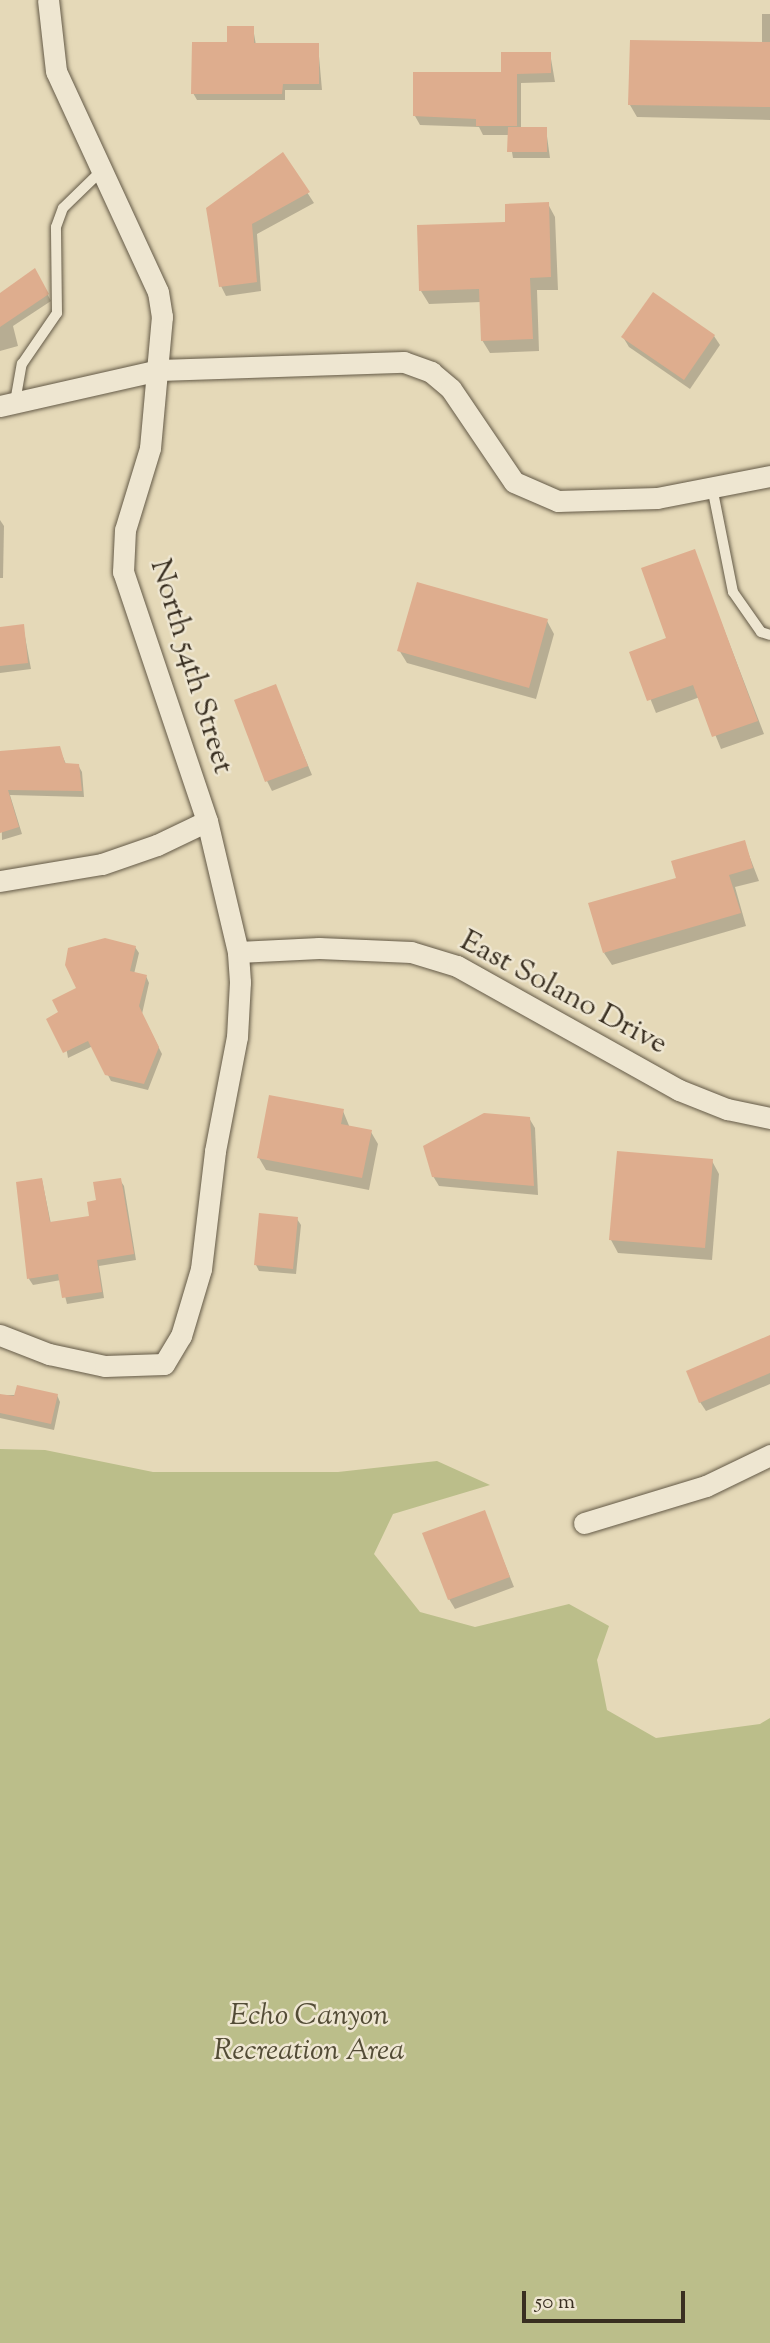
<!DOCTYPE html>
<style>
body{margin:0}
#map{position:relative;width:770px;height:2343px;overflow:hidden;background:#e5d9b8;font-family:"Sorts Mill Goudy",serif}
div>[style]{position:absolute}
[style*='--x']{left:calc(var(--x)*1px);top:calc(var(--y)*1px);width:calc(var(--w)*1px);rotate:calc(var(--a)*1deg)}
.green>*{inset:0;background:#bbbe8a}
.shadow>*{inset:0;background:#0003}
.building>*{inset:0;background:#dead8e}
.roads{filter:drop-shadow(0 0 2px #645a47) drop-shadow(0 0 2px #645a47)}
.service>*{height:10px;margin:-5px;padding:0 5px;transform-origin:5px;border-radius:5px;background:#eee6d1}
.minor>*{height:21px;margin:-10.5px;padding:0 10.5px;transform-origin:10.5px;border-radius:10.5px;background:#eee6d1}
span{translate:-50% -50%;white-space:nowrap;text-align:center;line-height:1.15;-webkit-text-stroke:5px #eee6d1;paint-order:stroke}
.street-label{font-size:30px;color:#392f21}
.park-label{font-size:30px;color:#534c36;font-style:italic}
.scale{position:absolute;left:522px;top:2291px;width:163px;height:32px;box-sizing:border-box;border:4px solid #392f21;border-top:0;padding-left:9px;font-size:21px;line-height:24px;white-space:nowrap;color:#392f21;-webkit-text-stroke:5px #eee6d1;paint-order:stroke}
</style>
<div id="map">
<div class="green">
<i style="clip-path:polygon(0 1449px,45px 1450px,153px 1472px,338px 1472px,437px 1461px,490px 1485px,393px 1514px,374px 1554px,420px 1612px,475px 1627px,569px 1604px,609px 1626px,597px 1660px,607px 1710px,656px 1738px,760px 1724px,770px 1718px,770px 2343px,0 2343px)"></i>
</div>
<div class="shadow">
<i style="clip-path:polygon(762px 14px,770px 14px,770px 120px,637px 117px,630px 105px,762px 44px)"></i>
<i style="clip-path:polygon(253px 28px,256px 45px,318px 45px,322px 90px,285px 90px,285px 100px,197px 100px,193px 93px,229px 44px)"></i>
<i style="clip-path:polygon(550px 53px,555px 82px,521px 83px,521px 129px,546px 129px,550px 158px,513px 158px,509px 135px,483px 135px,479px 127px,420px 125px,415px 116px)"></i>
<i style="clip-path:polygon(283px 155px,314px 203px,257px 234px,261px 291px,226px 296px,221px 286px)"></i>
<i style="clip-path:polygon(548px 204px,555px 217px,558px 290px,537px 290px,539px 351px,490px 353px,482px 340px,481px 302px,429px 304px,421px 291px,507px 223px)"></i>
<i style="clip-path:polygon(35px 271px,51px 301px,13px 326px,18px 346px,0 351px,0 295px)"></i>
<i style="clip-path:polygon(714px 336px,720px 345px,690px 389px,629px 347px,623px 337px)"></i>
<i style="clip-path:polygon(0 520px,4px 526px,3px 578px,0 578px)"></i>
<i style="clip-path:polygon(694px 551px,764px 734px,721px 749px,700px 697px,656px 713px,632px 653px,669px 639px)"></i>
<i style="clip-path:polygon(547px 621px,554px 634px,536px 699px,407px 663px,399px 650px)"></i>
<i style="clip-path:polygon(23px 626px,31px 669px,0 673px,0 629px)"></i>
<i style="clip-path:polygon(275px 686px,312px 775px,272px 791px,267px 781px)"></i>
<i style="clip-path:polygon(59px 748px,66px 764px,78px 765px,82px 772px,84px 797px,10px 795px,22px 834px,2px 840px,0 753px)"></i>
<i style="clip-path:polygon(744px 842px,759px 881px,735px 887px,746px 926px,612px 965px,604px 953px,678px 879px)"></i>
<i style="clip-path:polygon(135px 947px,139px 953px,134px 974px,146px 976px,149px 983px,142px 1014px,162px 1054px,148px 1090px,111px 1081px,93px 1046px,68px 1058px,60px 1013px,78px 989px)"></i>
<i style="clip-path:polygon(343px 1111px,350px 1128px,371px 1132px,378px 1144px,369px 1190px,266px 1170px,259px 1158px)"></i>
<i style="clip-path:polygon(529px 1118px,535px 1128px,538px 1195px,439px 1186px,433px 1176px)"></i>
<i style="clip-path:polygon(712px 1161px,719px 1174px,712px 1260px,618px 1253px,611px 1240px)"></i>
<i style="clip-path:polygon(42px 1180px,51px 1224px,91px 1217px,120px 1180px,124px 1186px,136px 1260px,99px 1266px,104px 1298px,67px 1304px,61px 1280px,33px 1285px,29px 1279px)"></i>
<i style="clip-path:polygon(297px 1219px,301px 1225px,296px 1274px,259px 1271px,256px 1265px)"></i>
<i style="clip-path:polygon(770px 1337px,770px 1384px,706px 1411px,700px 1402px)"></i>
<i style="clip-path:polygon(0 1395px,57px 1395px,60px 1402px,54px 1430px,0 1418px)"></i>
<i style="clip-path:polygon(484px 1512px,514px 1587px,455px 1609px,449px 1599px)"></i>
</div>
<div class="building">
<i style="clip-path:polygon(227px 26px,254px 26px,254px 43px,319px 43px,319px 84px,283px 84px,282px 94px,191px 94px,192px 42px,227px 42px)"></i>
<i style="clip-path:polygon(630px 40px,770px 42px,770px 107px,628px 105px)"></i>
<i style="clip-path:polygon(501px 52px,551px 52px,551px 73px,517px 74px,517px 126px,476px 126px,476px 119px,413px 116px,413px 72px,501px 72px)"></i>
<i style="clip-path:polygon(508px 127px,547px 127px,547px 152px,507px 152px)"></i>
<i style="clip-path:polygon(283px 152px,310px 192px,252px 224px,257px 282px,219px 287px,206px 208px)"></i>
<i style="clip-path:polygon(549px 202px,551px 277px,530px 278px,533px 339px,481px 341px,479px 289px,419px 291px,417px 225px,505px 222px,505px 204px)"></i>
<i style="clip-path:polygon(35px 268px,49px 294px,0 327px,0 293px)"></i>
<i style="clip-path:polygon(653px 292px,715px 335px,684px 380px,621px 337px)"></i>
<i style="clip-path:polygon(695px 549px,758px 721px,712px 737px,693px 685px,647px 701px,629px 652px,666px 638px,641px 568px)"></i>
<i style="clip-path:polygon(417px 582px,548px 619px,529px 688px,397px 651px)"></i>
<i style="clip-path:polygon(24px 624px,28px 663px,0 666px,0 627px)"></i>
<i style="clip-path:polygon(276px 684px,308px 766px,265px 782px,234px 700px)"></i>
<i style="clip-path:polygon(60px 746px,65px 763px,79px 764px,82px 791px,8px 790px,19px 827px,0 833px,0 751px)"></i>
<i style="clip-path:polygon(745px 840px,753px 868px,729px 875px,741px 913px,603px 953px,588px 903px,676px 878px,671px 861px)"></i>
<i style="clip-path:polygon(105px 938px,136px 946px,130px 971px,147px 975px,139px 1006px,159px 1047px,144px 1084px,105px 1075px,88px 1041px,63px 1053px,46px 1019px,58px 1012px,52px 1000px,76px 988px,65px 965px,68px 948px)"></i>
<i style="clip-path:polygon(269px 1095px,344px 1109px,341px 1124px,372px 1130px,362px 1178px,257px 1158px)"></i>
<i style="clip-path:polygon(484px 1113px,530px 1117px,534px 1186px,432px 1177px,423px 1146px)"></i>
<i style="clip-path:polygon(617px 1151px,713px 1159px,705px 1248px,609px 1240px)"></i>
<i style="clip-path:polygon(42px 1178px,50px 1222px,89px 1216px,87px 1202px,96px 1200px,93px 1182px,121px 1178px,134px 1254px,97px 1260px,102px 1292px,62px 1298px,58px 1274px,27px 1279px,16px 1182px)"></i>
<i style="clip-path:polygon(259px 1213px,298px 1217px,293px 1269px,254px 1265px)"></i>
<i style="clip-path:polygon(770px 1335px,770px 1373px,699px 1403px,686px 1371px)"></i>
<i style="clip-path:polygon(17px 1385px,58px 1394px,51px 1424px,0 1413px,0 1394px,14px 1396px)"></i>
<i style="clip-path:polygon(485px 1510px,510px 1577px,448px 1600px,422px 1533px)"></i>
</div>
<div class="roads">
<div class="service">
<i style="--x:15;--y:402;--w:39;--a:-80"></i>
<i style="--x:22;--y:364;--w:62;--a:-55.5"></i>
<i style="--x:57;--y:313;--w:86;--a:-90.7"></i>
<i style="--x:56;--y:227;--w:20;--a:-70"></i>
<i style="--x:63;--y:208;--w:53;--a:-44.2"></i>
<i style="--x:712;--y:487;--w:107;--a:78.7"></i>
<i style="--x:733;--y:592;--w:49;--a:55"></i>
<i style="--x:761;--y:632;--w:9;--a:18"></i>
</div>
<div class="minor">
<i style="--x:0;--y:406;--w:163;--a:-12.8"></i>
<i style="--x:159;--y:370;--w:245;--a:-1.9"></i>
<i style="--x:404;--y:362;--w:29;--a:20"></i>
<i style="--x:431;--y:372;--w:26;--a:40"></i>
<i style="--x:451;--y:389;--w:112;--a:55.9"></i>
<i style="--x:514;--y:482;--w:48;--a:23.4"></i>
<i style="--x:558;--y:501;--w:99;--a:-1.7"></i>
<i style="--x:657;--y:498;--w:115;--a:-11"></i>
<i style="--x:0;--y:881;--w:103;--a:-9.5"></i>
<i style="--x:102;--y:864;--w:58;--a:-19.1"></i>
<i style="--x:157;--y:845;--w:55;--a:-25.6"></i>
<i style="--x:238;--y:952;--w:81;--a:-2.8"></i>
<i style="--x:319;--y:948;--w:92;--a:2.5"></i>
<i style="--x:411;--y:952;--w:48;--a:16.9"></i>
<i style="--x:457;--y:966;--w:254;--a:29.2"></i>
<i style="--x:679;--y:1090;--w:52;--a:21.6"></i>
<i style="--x:727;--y:1109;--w:44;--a:11.8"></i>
<i style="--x:0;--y:1335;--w:53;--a:21.2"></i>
<i style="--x:49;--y:1354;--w:57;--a:12.1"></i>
<i style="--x:105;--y:1366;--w:59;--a:-1.9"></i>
<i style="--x:164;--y:1364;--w:33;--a:-59"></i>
<i style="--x:181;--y:1336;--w:70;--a:-73.4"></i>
<i style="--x:201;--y:1269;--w:119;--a:-83.2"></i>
<i style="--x:215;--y:1151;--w:116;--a:-79.1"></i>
<i style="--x:237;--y:1037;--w:55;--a:-86.9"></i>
<i style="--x:240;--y:982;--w:30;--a:-94"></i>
<i style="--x:238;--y:952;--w:135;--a:-103.3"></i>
<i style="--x:207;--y:821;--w:263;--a:-108.6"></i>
<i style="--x:123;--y:572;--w:42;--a:-87.3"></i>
<i style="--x:125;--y:530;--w:86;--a:-73"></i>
<i style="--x:150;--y:448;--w:132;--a:-84.8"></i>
<i style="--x:162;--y:317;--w:25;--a:-99"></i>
<i style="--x:158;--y:292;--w:243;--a:-114.8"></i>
<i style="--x:56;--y:71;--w:71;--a:-96.4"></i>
<i style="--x:584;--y:1523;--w:127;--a:-16.9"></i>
<i style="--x:706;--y:1486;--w:71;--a:-25.8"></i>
</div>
</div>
<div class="street-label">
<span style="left:190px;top:667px;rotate:73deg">North 54th Street</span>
<span style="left:563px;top:994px;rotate:28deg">East Solano Drive</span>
</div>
<div class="park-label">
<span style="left:309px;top:2034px">Echo Canyon<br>Recreation Area</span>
</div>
<div class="scale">50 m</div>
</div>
